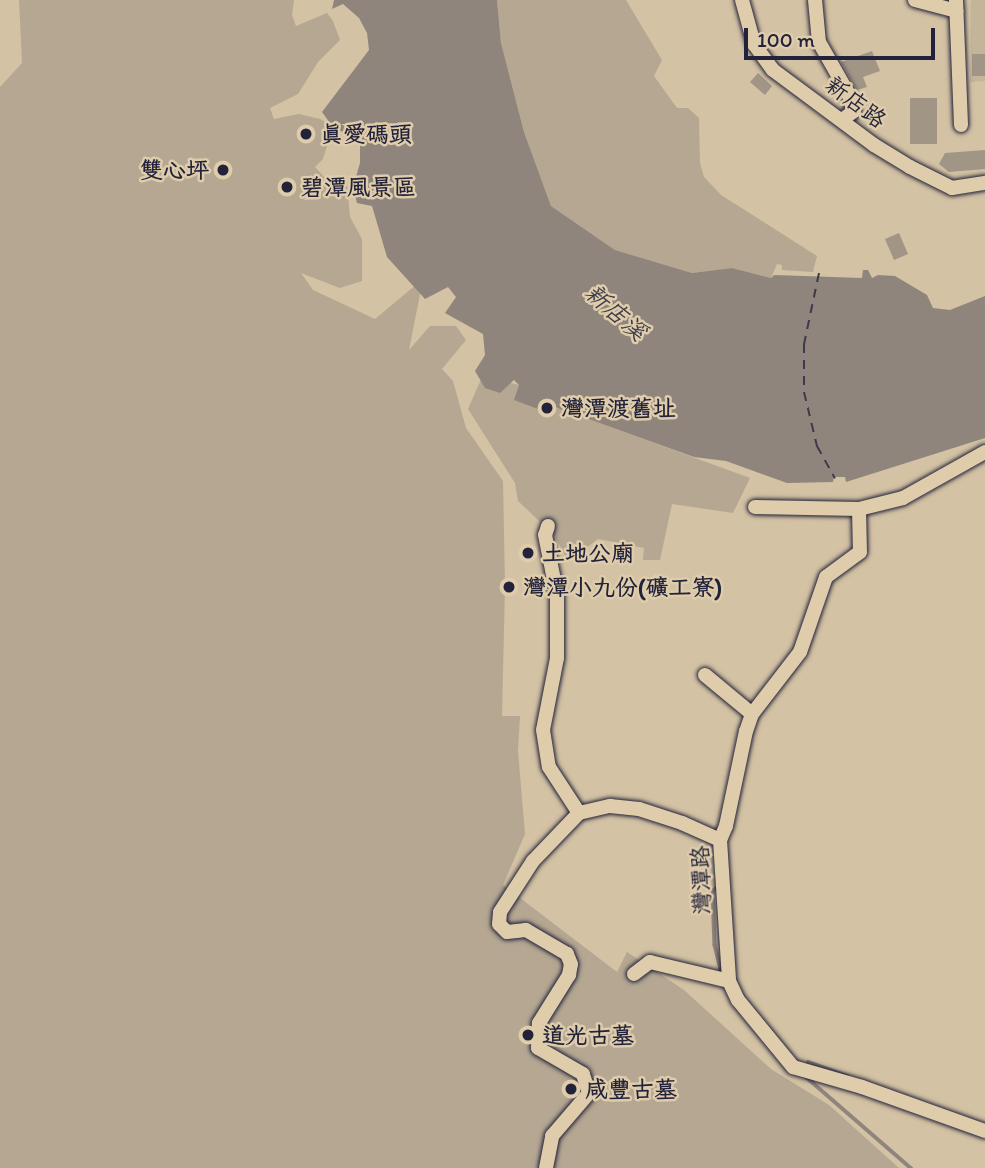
<!DOCTYPE html>
<meta charset="utf-8">
<style>
body{margin:0}
#map{position:relative;width:985px;height:1168px;overflow:hidden;background:#d3c2a3;font-family:Itim,"LXGW WenKai TC",sans-serif}
div>[style]{position:absolute}
[style*='--x']{left:calc(var(--x)*1px);top:calc(var(--y)*1px);width:calc(var(--w)*1px);rotate:calc(var(--a)*1deg)}
.built>*{inset:0;background:#c4b49a}
.green>*{inset:0;background:#b5a792}
.water>*{inset:0;background:#8f857c}
.stream>*{height:3.5px;margin:-1.75px;padding:0 1.75px;transform-origin:1.75px;border-radius:1.75px;background:#8f857c}
.ferry>*{height:2px;margin-top:-1px;transform-origin:0;background:repeating-linear-gradient(90deg,#3d3b4b 0 9px,transparent 0 16px)}
.building>*{inset:0;background:#a19586}
.roads{filter:drop-shadow(0 0 2px #22223b) drop-shadow(0 0 2px #22223b)}
.minor>*{height:14px;margin:-7px;padding:0 7px;transform-origin:7px;border-radius:7px;background:#deccaa}
.dots>*{width:19px;height:19px;translate:-50% -50%;box-sizing:border-box;border:4px solid #deccaa;border-radius:50%}
span{translate:-50% -50%;white-space:nowrap;text-align:center;line-height:1.15;-webkit-text-stroke:5px #deccaa;paint-order:stroke}
.street-label{font-size:23px;color:#22223b}
.poi-label{font-size:23px;color:#22223b;font-weight:700}
.left{translate:0 -50%;text-align:left}
.right{translate:-100% -50%;text-align:right}
.water-label{font-size:24px;color:#3d3b4b;font-style:italic}
.scale{position:absolute;left:744px;top:28px;width:191px;height:32px;box-sizing:border-box;border:4px solid #22223b;border-top:0;padding-left:9px;font-size:21px;line-height:24px;white-space:nowrap;color:#22223b;-webkit-text-stroke:5px #deccaa;paint-order:stroke}
</style>
<div id="map">
<div class="built">
<i style="clip-path:polygon(971px 0,985px 0,985px 81px,970px 82px)"></i>
</div>
<div class="green">
<i style="clip-path:polygon(19px 0,294px 0,292px 15px,296px 26px,327px 13px,333px 21px,340px 40px,318px 62px,298px 94px,270px 108px,274px 119px,299px 114px,320px 119px,333px 126px,323px 159px,315px 167px,326px 179px,342px 189px,347px 185px,350px 217px,362px 239px,362px 281px,340px 288px,301px 273px,313px 290px,375px 319px,423px 279px,409px 350px,430px 326px,456px 326px,466px 340px,442px 369px,453px 381px,466px 428px,503px 481px,505px 586px,502px 716px,520px 716px,518px 751px,525px 834px,503px 885px,617px 972px,627px 952px,684px 990px,771px 1069px,829px 1105px,899px 1168px,0 1168px,0 87px,22px 63px)"></i>
<i style="clip-path:polygon(497px 0,626px 0,662px 60px,654px 76px,677px 108px,688px 108px,699px 118px,700px 163px,704px 177px,721px 195px,817px 256px,813px 272px,782px 270px,782px 265px,777px 264px,771px 278px,732px 268px,692px 273px,615px 250px,551px 206px,524px 132px,501px 43px)"></i>
<i style="clip-path:polygon(482px 377px,543px 390px,561px 409px,750px 478px,733px 513px,672px 504px,660px 560px,643px 560px,644px 548px,598px 539px,568px 562px,555px 536px,518px 501px,515px 483px,468px 409px)"></i>
</div>
<div class="water">
<i style="clip-path:polygon(334px 0,497px 0,501px 43px,524px 132px,551px 206px,615px 250px,692px 273px,732px 268px,771px 278px,774px 275px,862px 278px,863px 270px,868px 270px,872px 278px,878px 275px,895px 276px,927px 295px,933px 308px,950px 310px,985px 296px,985px 438px,846px 482px,845px 477px,834px 477px,833px 482px,787px 483px,726px 461px,694px 457px,541px 402px,538px 409px,514px 400px,519px 385px,514px 380px,500px 393px,485px 388px,475px 371px,485px 355px,483px 334px,445px 313px,456px 297px,448px 287px,425px 299px,387px 257px,372px 206px,357px 203px,353px 187px,360px 163px,360px 145px,349px 133px,335px 130px,322px 112px,369px 50px,367px 33px,359px 18px,343px 4px,332px 9px)"></i>
</div>
<div class="stream">
<i style="--x:719;--y:887;--w:7;--a:146"></i>
<i style="--x:713;--y:891;--w:54;--a:87.9"></i>
<i style="--x:715;--y:945;--w:29;--a:76"></i>
<i style="--x:808;--y:1062;--w:42;--a:19.3"></i>
<i style="--x:804;--y:1075;--w:142;--a:41"></i>
</div>
<div class="ferry">
<i style="--x:819;--y:273;--w:73;--a:101.9"></i>
<i style="--x:804;--y:344;--w:48;--a:90"></i>
<i style="--x:804;--y:392;--w:56;--a:76.5"></i>
<i style="--x:817;--y:446;--w:37;--a:61"></i>
</div>
<div class="building">
<i style="clip-path:polygon(872px 51px,880px 71px,863px 77px,867px 87px,857px 90px,841px 62px)"></i>
<i style="clip-path:polygon(972px 54px,985px 54px,985px 76px,972px 76px)"></i>
<i style="clip-path:polygon(758px 73px,772px 86px,765px 95px,750px 82px)"></i>
<i style="clip-path:polygon(910px 98px,937px 98px,937px 144px,910px 144px)"></i>
<i style="clip-path:polygon(985px 150px,985px 169px,949px 172px,939px 164px,945px 153px)"></i>
<i style="clip-path:polygon(899px 233px,908px 254px,894px 260px,885px 239px)"></i>
</div>
<div class="roads">
<div class="minor">
<i style="--x:742;--y:0;--w:46;--a:74.7"></i>
<i style="--x:754;--y:44;--w:32;--a:54"></i>
<i style="--x:773;--y:70;--w:126;--a:36.6"></i>
<i style="--x:874;--y:145;--w:42;--a:31.4"></i>
<i style="--x:910;--y:167;--w:47;--a:26.6"></i>
<i style="--x:952;--y:188;--w:33;--a:-9"></i>
<i style="--x:815;--y:0;--w:42;--a:84.6"></i>
<i style="--x:819;--y:42;--w:59;--a:60.4"></i>
<i style="--x:848;--y:93;--w:19;--a:72"></i>
<i style="--x:854;--y:111;--w:15;--a:143"></i>
<i style="--x:915;--y:0;--w:43;--a:14.7"></i>
<i style="--x:956;--y:0;--w:125;--a:87.7"></i>
<i style="--x:755;--y:507;--w:104;--a:1.1"></i>
<i style="--x:859;--y:509;--w:45;--a:-14"></i>
<i style="--x:903;--y:498;--w:94;--a:-29.3"></i>
<i style="--x:859;--y:509;--w:43;--a:88.7"></i>
<i style="--x:860;--y:552;--w:42;--a:143.7"></i>
<i style="--x:826;--y:577;--w:79;--a:109.1"></i>
<i style="--x:800;--y:652;--w:78;--a:127.7"></i>
<i style="--x:752;--y:714;--w:18;--a:109"></i>
<i style="--x:746;--y:731;--w:97;--a:101.9"></i>
<i style="--x:726;--y:826;--w:15;--a:113"></i>
<i style="--x:720;--y:840;--w:141;--a:86.3"></i>
<i style="--x:729;--y:981;--w:21;--a:65"></i>
<i style="--x:738;--y:1000;--w:87;--a:50.6"></i>
<i style="--x:793;--y:1067;--w:72;--a:16.2"></i>
<i style="--x:862;--y:1087;--w:131;--a:19.7"></i>
<i style="--x:548;--y:526;--w:9;--a:108"></i>
<i style="--x:545;--y:535;--w:61;--a:78.7"></i>
<i style="--x:557;--y:595;--w:63;--a:90"></i>
<i style="--x:557;--y:658;--w:73;--a:101"></i>
<i style="--x:543;--y:730;--w:37;--a:81"></i>
<i style="--x:549;--y:767;--w:55;--a:56.9"></i>
<i style="--x:705;--y:675;--w:61;--a:39.7"></i>
<i style="--x:634;--y:974;--w:20;--a:-37"></i>
<i style="--x:650;--y:962;--w:81;--a:13.5"></i>
<i style="--x:546;--y:1168;--w:33;--a:-79"></i>
<i style="--x:552;--y:1136;--w:57;--a:-49.3"></i>
<i style="--x:589;--y:1093;--w:20;--a:-108"></i>
<i style="--x:583;--y:1074;--w:52;--a:-150"></i>
<i style="--x:538;--y:1048;--w:25;--a:-88"></i>
<i style="--x:539;--y:1023;--w:57;--a:-58"></i>
<i style="--x:569;--y:975;--w:11;--a:-80"></i>
<i style="--x:571;--y:964;--w:11;--a:-112"></i>
<i style="--x:567;--y:954;--w:48;--a:-149.7"></i>
<i style="--x:526;--y:930;--w:19;--a:174"></i>
<i style="--x:507;--y:932;--w:11;--a:-135"></i>
<i style="--x:499;--y:924;--w:12;--a:-85"></i>
<i style="--x:500;--y:912;--w:61;--a:-57.1"></i>
<i style="--x:533;--y:861;--w:66;--a:-46.2"></i>
<i style="--x:579;--y:813;--w:32;--a:-13"></i>
<i style="--x:610;--y:806;--w:29;--a:6"></i>
<i style="--x:639;--y:809;--w:45;--a:18"></i>
<i style="--x:682;--y:823;--w:42;--a:24.1"></i>
</div>
</div>
<div class="dots">
<i style="left:306px;top:134px;background:#22223b"></i>
<i style="left:223px;top:170px;background:#22223b"></i>
<i style="left:287px;top:187px;background:#22223b"></i>
<i style="left:547px;top:408px;background:#22223b"></i>
<i style="left:528px;top:553px;background:#22223b"></i>
<i style="left:509px;top:587px;background:#22223b"></i>
<i style="left:528px;top:1035px;background:#22223b"></i>
<i style="left:571px;top:1089px;background:#22223b"></i>
</div>
<div class="street-label">
<span style="left:856px;top:102px;rotate:37deg">新店路</span>
<span style="left:701px;top:880px;rotate:-92deg">灣潭路</span>
</div>
<div class="poi-label">
<span class="left" style="left:320px;top:134px">真愛碼頭</span>
<span class="right" style="left:209px;top:170px">雙心坪</span>
<span class="left" style="left:301px;top:187px">碧潭風景區</span>
<span class="left" style="left:561px;top:408px">灣潭渡舊址</span>
<span class="left" style="left:542px;top:553px">土地公廟</span>
<span class="left" style="left:523px;top:587px">灣潭小九份(礦工寮)</span>
<span class="left" style="left:542px;top:1035px">道光古墓</span>
<span class="left" style="left:585px;top:1089px">咸豐古墓</span>
</div>
<div class="water-label">
<span style="left:616px;top:312px;rotate:41deg">新店溪</span>
</div>
<div class="scale">100 m</div>
</div>
